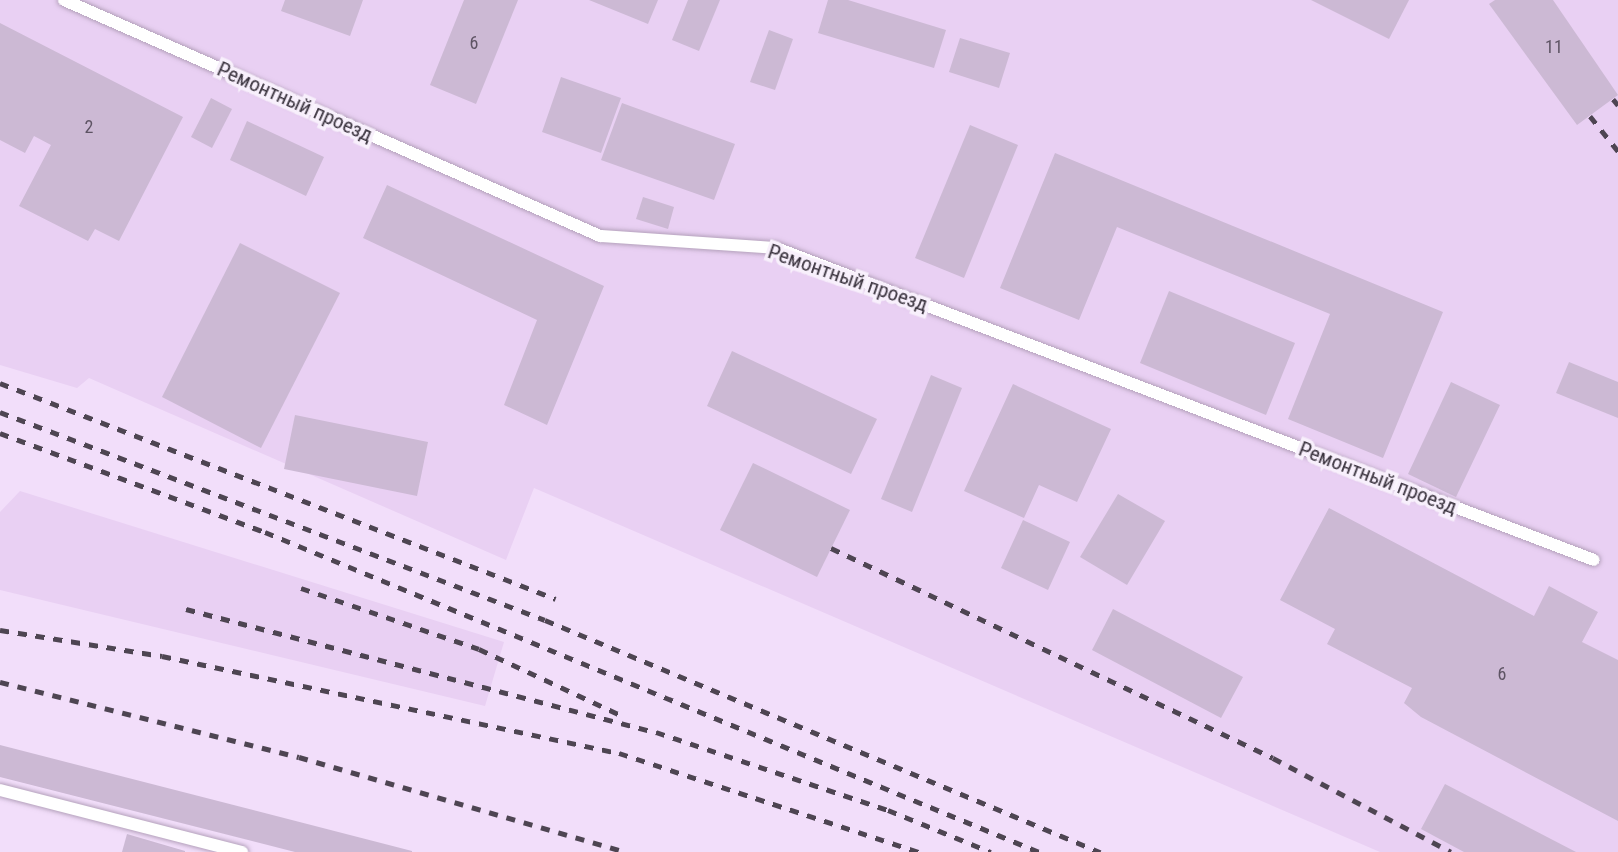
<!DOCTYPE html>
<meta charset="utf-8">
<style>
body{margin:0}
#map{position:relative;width:1618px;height:852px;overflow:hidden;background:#f2defa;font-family:"Roboto Condensed",sans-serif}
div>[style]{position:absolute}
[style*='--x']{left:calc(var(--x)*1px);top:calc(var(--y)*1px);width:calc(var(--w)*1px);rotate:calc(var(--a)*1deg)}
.built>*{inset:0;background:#e9d0f3}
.building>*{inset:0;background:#ccb9d4}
.roads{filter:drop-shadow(0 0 2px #b4a1bb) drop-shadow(0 0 2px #b4a1bb)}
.service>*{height:12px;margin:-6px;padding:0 6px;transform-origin:6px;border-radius:6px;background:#fff}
.rail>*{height:5px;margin-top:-2.5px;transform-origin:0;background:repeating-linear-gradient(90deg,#4e4552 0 9px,transparent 0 18px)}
span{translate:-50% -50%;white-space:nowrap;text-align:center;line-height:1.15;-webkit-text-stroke:7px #f8f0fc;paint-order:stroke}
.number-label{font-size:18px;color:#5e5464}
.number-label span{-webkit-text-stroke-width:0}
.street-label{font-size:21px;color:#3a333e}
</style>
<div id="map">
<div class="built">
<i style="clip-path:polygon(0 0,1618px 0,1618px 852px,1380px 852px,534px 488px,506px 560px,89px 378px,77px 388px,0 365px)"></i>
<i style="clip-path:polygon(20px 491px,504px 642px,485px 706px,0 590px,0 512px)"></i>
</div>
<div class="building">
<i style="clip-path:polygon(285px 0,363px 0,350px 36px,281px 11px)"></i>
<i style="clip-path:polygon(464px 0,518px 0,476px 104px,430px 85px)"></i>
<i style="clip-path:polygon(589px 0,658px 0,648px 24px)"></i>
<i style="clip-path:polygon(688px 0,720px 0,699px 51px,672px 40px)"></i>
<i style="clip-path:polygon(828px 0,848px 0,946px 30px,934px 68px,818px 33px)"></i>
<i style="clip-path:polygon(1311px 0,1409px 0,1389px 39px)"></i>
<i style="clip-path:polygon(1495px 0,1553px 0,1618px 95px,1577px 125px,1489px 4px)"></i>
<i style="clip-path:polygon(0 23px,183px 117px,119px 241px,95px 229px,88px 241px,19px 206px,51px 145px,34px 136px,25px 153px,0 140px)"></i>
<i style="clip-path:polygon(769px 30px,793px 39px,775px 90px,750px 82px)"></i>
<i style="clip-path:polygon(960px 38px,1010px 53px,999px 88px,949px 72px)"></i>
<i style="clip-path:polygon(561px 77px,621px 98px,601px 153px,542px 132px)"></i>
<i style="clip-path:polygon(211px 98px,232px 109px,212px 148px,191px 137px)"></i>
<i style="clip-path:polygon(622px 103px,735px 144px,714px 200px,601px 160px)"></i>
<i style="clip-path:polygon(247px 121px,324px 157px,306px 196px,230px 160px)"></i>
<i style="clip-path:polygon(970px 125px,1018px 145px,964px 278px,915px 258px)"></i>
<i style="clip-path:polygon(1055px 153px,1443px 312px,1383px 458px,1288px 419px,1330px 314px,1117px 227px,1079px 320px,1000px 288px)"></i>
<i style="clip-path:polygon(387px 185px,604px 286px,547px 425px,504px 405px,537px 320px,363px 238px)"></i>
<i style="clip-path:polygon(643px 197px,674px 207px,668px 229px,636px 219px)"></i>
<i style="clip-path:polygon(240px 243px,340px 293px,261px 448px,162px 397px)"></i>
<i style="clip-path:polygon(1169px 291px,1295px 343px,1266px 415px,1140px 363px)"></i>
<i style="clip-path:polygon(732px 351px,877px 419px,851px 474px,707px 406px)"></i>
<i style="clip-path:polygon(1569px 362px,1618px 382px,1618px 418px,1556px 393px)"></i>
<i style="clip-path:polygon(931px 375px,962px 388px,912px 512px,881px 499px)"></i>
<i style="clip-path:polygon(1451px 382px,1500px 405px,1456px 497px,1408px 474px)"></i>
<i style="clip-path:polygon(1013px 384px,1111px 429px,1077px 502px,1039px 485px,1024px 518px,964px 491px)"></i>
<i style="clip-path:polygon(295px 415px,428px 442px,417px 496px,284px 469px)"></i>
<i style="clip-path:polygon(753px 463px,850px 510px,817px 577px,720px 530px)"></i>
<i style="clip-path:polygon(1118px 494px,1165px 521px,1127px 585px,1080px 557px)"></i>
<i style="clip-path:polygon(1329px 508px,1534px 616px,1549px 586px,1598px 612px,1582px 642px,1618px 660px,1618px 821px,1421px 717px,1404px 703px,1412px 688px,1327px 644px,1335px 629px,1280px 600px)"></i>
<i style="clip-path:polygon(1023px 520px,1070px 542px,1048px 590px,1001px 568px)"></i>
<i style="clip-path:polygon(1113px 609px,1243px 677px,1221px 718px,1092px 650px)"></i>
<i style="clip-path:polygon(0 745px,412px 851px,412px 852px,295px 852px,0 777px)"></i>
<i style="clip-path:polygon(1445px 784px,1576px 852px,1464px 852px,1421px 829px)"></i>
<i style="clip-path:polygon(127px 834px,185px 851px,185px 852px,122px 852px)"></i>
</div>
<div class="roads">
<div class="service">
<i style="--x:64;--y:0;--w:586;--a:23.76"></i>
<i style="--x:600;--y:236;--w:176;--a:3.9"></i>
<i style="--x:776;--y:248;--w:875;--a:20.88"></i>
<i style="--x:0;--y:790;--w:250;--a:14.4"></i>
</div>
</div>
<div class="rail">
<i style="--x:1613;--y:99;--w:8;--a:50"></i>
<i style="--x:1590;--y:116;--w:45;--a:51.3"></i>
<i style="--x:0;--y:383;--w:596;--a:21.23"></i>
<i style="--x:0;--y:412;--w:583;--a:20.89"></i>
<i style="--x:545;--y:620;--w:602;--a:22.69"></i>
<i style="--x:0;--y:433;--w:283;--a:20.5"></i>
<i style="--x:265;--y:532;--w:838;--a:22.46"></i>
<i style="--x:831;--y:548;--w:489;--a:25.4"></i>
<i style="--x:1273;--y:758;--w:201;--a:27.8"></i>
<i style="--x:301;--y:588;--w:188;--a:18.9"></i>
<i style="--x:479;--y:649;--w:159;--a:25"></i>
<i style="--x:186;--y:609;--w:486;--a:14.7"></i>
<i style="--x:656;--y:732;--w:245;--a:18.6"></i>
<i style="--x:888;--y:810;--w:111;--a:22.2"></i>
<i style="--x:0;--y:630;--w:164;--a:9.1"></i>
<i style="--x:162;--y:656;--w:467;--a:12"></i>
<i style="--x:619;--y:753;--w:316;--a:18.3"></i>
<i style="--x:0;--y:682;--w:308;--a:14.1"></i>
<i style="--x:299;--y:757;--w:341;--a:16.2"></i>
</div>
<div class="number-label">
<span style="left:474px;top:43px">6</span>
<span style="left:1554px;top:47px">11</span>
<span style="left:89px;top:127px">2</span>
<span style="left:1502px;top:674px">6</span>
</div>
<div class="street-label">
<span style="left:295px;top:102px;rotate:24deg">Ремонтный проезд</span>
<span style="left:848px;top:278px;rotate:19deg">Ремонтный проезд</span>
<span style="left:1378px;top:478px;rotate:21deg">Ремонтный проезд</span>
</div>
</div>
